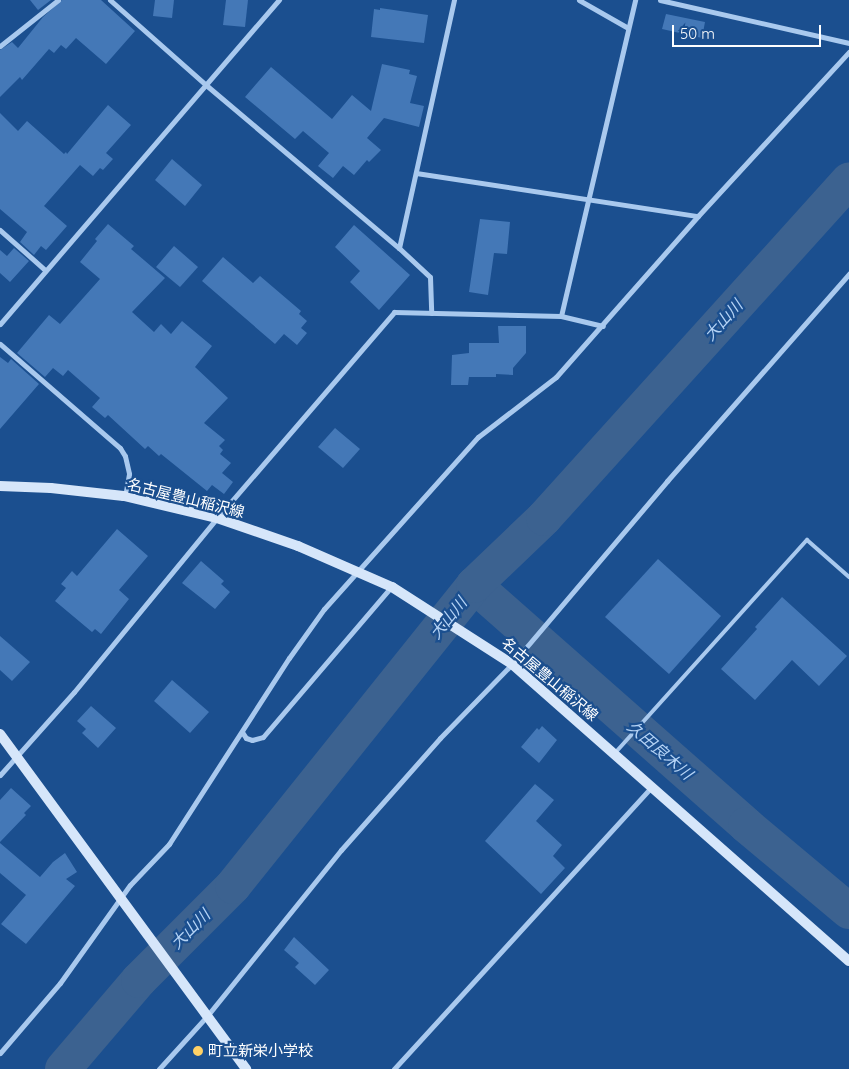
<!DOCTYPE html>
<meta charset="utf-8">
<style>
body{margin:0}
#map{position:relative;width:849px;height:1069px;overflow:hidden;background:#1b4f8f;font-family:Quicksand,"Noto Sans JP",sans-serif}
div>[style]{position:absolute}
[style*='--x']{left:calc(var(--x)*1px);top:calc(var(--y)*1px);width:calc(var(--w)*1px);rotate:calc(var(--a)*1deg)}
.river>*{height:36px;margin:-18px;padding:0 18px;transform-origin:18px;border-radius:18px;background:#3c6290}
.building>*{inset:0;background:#4478b7}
.lane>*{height:4px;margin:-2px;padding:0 2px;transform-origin:2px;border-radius:2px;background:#a9c9ee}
.street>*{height:5px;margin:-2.5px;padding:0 2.5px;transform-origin:2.5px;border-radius:2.5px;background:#a9c9ee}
.secondary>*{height:10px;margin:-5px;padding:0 5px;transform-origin:5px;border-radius:5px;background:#d6e6fa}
.dots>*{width:14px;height:14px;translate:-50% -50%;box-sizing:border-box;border:2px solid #1b4f8f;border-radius:50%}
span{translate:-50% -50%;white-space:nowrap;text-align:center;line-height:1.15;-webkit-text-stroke:4.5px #1b4f8f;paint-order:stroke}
.street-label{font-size:15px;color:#fff}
.poi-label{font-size:15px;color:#fff}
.left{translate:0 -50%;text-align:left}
.water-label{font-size:16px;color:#b5d3f5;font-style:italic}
.scale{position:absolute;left:672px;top:25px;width:149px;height:22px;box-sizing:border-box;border:2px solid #fff;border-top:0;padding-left:6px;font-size:15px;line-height:18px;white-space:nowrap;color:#fff;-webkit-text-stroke:4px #1b4f8f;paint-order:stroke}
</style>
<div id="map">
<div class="river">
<i style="--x:474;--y:585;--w:363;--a:41.4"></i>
<i style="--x:746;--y:825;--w:134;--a:39.9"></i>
<i style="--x:63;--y:1069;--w:117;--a:-49.5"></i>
<i style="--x:139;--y:980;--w:133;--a:-45"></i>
<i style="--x:233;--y:886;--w:386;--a:-51.3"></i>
<i style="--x:474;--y:585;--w:97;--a:-43.7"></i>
<i style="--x:544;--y:518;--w:455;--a:-47.9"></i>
</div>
<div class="building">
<i style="clip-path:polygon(30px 0,51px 0,38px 10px)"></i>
<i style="clip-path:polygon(62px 0,101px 0,135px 31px,106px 64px,76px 38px,66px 49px,61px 45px,54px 53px,49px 49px,22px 80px,20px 77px,0 97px,0 50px,12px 42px,18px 48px,43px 17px)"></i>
<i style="clip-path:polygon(155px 0,174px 0,172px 18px,153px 16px)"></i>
<i style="clip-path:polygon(226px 0,248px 0,245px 27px,223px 25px)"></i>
<i style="clip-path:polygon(380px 8px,428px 15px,424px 43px,371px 37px,374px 9px,380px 10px)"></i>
<i style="clip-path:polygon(666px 14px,705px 22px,702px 38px,662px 29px)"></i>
<i style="clip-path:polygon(382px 64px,410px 70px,409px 74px,417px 76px,410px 103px,424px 106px,419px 127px,384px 118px,367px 138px,381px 150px,369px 162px,367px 160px,354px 175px,343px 166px,333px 178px,318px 166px,329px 153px,303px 131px,295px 139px,245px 97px,271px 67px,332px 119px,352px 95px,371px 111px)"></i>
<i style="clip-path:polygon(108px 105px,131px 125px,106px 153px,113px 159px,103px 170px,100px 168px,93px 176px,80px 165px,44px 206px,67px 226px,46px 250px,41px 246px,34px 255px,20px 242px,27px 232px,0 209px,0 113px,18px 131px,27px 121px,64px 154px,66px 152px,67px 154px)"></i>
<i style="clip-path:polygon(172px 159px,202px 185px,185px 206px,155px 180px)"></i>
<i style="clip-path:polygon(480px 219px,510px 222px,507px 254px,494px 253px,488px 295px,469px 292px)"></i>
<i style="clip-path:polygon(108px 224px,134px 246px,131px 249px,165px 278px,132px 312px,154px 332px,161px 324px,171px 334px,182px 321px,212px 346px,195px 367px,228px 398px,204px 423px,225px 440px,219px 446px,223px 450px,220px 454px,231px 463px,222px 473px,233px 482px,224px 494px,212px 485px,207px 491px,161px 454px,159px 456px,148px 446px,145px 449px,108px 415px,105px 418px,92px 407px,100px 398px,68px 370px,63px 376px,53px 368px,45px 377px,17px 353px,49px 315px,60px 324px,100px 279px,80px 262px,97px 241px,95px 239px)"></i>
<i style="clip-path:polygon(354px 225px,410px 275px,379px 310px,350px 282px,360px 271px,335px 247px)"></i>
<i style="clip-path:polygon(174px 246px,198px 267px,180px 287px,156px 267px)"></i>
<i style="clip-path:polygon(14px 248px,29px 261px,10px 282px,0 273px,0 250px,7px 256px)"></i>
<i style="clip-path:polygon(223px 257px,253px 283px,260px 276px,301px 311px,299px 314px,307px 321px,301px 328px,307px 333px,297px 345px,284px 334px,275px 344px,202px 281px)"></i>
<i style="clip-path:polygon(498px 326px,526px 326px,526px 353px,513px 368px,513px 375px,496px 374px,496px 377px,469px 377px,468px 385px,451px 385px,452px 355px,469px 353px,469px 343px,499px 343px)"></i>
<i style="clip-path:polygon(0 357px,8px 363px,11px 359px,39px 384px,0 429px)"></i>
<i style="clip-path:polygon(335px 428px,360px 449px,343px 468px,318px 447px)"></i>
<i style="clip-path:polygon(117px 529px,148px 556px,119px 590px,129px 599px,101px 634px,95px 629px,92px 632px,55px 601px,66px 588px,61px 584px,72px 571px,77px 576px)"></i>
<i style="clip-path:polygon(658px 559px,721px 616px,669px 674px,605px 617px)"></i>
<i style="clip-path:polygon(201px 561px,224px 581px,221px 584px,230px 592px,215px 609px,182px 583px)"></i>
<i style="clip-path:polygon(782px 597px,847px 656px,819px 686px,792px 660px,755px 700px,721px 669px,757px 629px,755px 627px)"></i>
<i style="clip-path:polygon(0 636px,30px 662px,12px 681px,0 670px)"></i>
<i style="clip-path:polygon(172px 680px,209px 712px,190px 733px,154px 701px)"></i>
<i style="clip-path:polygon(91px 706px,116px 728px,98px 748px,82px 733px,86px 729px,77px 721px)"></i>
<i style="clip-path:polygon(542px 726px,557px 740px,539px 763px,521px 747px,537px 728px,539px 730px)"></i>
<i style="clip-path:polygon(535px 784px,554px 800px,536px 821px,562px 845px,553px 856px,565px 868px,541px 894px,485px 841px)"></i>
<i style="clip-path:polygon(11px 788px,31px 806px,24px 813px,26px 815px,0 842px,0 800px)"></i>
<i style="clip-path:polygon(0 843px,40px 877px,53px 862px,65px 853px,77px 872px,66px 879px,75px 886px,26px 944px,1px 924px,26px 895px,0 873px)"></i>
<i style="clip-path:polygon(294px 937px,329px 970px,315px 985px,295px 967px,299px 963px,284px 950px)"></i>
</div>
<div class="lane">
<i style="--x:615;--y:753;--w:287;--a:-48"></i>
<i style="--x:807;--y:540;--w:56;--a:41.4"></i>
</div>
<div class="street">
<i style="--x:110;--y:0;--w:128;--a:41.5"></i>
<i style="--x:206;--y:85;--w:253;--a:40.2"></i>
<i style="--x:399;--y:248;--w:42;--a:43.1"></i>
<i style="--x:430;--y:277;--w:36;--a:88"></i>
<i style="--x:579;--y:0;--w:56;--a:29.7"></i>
<i style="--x:660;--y:0;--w:194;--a:12.8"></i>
<i style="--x:0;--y:46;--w:74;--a:-38.4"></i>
<i style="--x:416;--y:173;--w:285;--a:8.7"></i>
<i style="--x:0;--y:230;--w:60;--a:41.6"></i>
<i style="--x:399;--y:248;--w:254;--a:-77.5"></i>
<i style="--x:561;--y:316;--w:325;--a:-76.8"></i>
<i style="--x:0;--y:324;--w:428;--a:-49.3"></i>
<i style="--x:0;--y:344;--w:159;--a:40.9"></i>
<i style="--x:120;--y:448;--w:9;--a:58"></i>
<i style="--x:125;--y:456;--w:18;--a:77"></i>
<i style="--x:129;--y:474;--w:22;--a:100"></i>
<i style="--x:242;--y:732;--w:7;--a:56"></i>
<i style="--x:246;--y:738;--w:6;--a:18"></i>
<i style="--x:252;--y:740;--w:11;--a:-15"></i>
<i style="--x:263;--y:737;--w:197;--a:-49.5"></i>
<i style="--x:0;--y:775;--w:111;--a:-48.3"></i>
<i style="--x:74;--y:692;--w:225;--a:-50.6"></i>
<i style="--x:217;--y:518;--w:272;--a:-49.3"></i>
<i style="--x:394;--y:312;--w:167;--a:1.4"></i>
<i style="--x:561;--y:316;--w:43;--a:13.4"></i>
<i style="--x:0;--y:1053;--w:92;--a:-49.4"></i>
<i style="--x:60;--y:983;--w:120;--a:-54.5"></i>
<i style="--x:130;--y:885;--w:57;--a:-46.4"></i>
<i style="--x:169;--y:844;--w:221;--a:-57.2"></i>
<i style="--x:289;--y:658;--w:60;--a:-54.5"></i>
<i style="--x:324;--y:609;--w:231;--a:-48.2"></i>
<i style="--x:478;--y:437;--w:98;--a:-37.6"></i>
<i style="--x:556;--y:377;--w:215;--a:-48.6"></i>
<i style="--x:698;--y:216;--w:223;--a:-47.4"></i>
<i style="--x:159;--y:1069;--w:72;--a:-47.8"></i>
<i style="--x:207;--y:1016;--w:213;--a:-51.1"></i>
<i style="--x:341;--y:850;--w:149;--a:-48.5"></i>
<i style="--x:440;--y:738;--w:103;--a:-45.8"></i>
<i style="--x:512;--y:664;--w:240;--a:-49.7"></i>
<i style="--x:667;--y:481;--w:276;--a:-48.7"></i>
<i style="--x:394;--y:1069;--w:383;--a:-47.6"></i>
</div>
<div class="secondary">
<i style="--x:0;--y:486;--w:51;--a:2.2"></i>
<i style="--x:51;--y:488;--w:73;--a:6.3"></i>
<i style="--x:124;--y:496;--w:96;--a:13.3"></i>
<i style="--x:217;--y:518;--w:86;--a:19.1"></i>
<i style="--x:298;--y:546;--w:103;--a:23.6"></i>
<i style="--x:392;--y:587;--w:143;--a:32.7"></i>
<i style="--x:512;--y:664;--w:449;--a:41.4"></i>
<i style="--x:0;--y:734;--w:416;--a:53.7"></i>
</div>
<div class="dots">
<i style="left:198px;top:1051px;background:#ffd166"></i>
</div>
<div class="street-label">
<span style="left:186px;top:498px;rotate:14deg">名古屋豊山稲沢線</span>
<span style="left:550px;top:679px;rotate:40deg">名古屋豊山稲沢線</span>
</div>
<div class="poi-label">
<span class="left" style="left:208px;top:1051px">町立新栄小学校</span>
</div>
<div class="water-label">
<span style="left:723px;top:320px;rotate:-48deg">大山川</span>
<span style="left:448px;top:618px;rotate:-51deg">大山川</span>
<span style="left:660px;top:750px;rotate:41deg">久田良木川</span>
<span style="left:190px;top:929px;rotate:-45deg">大山川</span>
</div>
<div class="scale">50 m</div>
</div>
